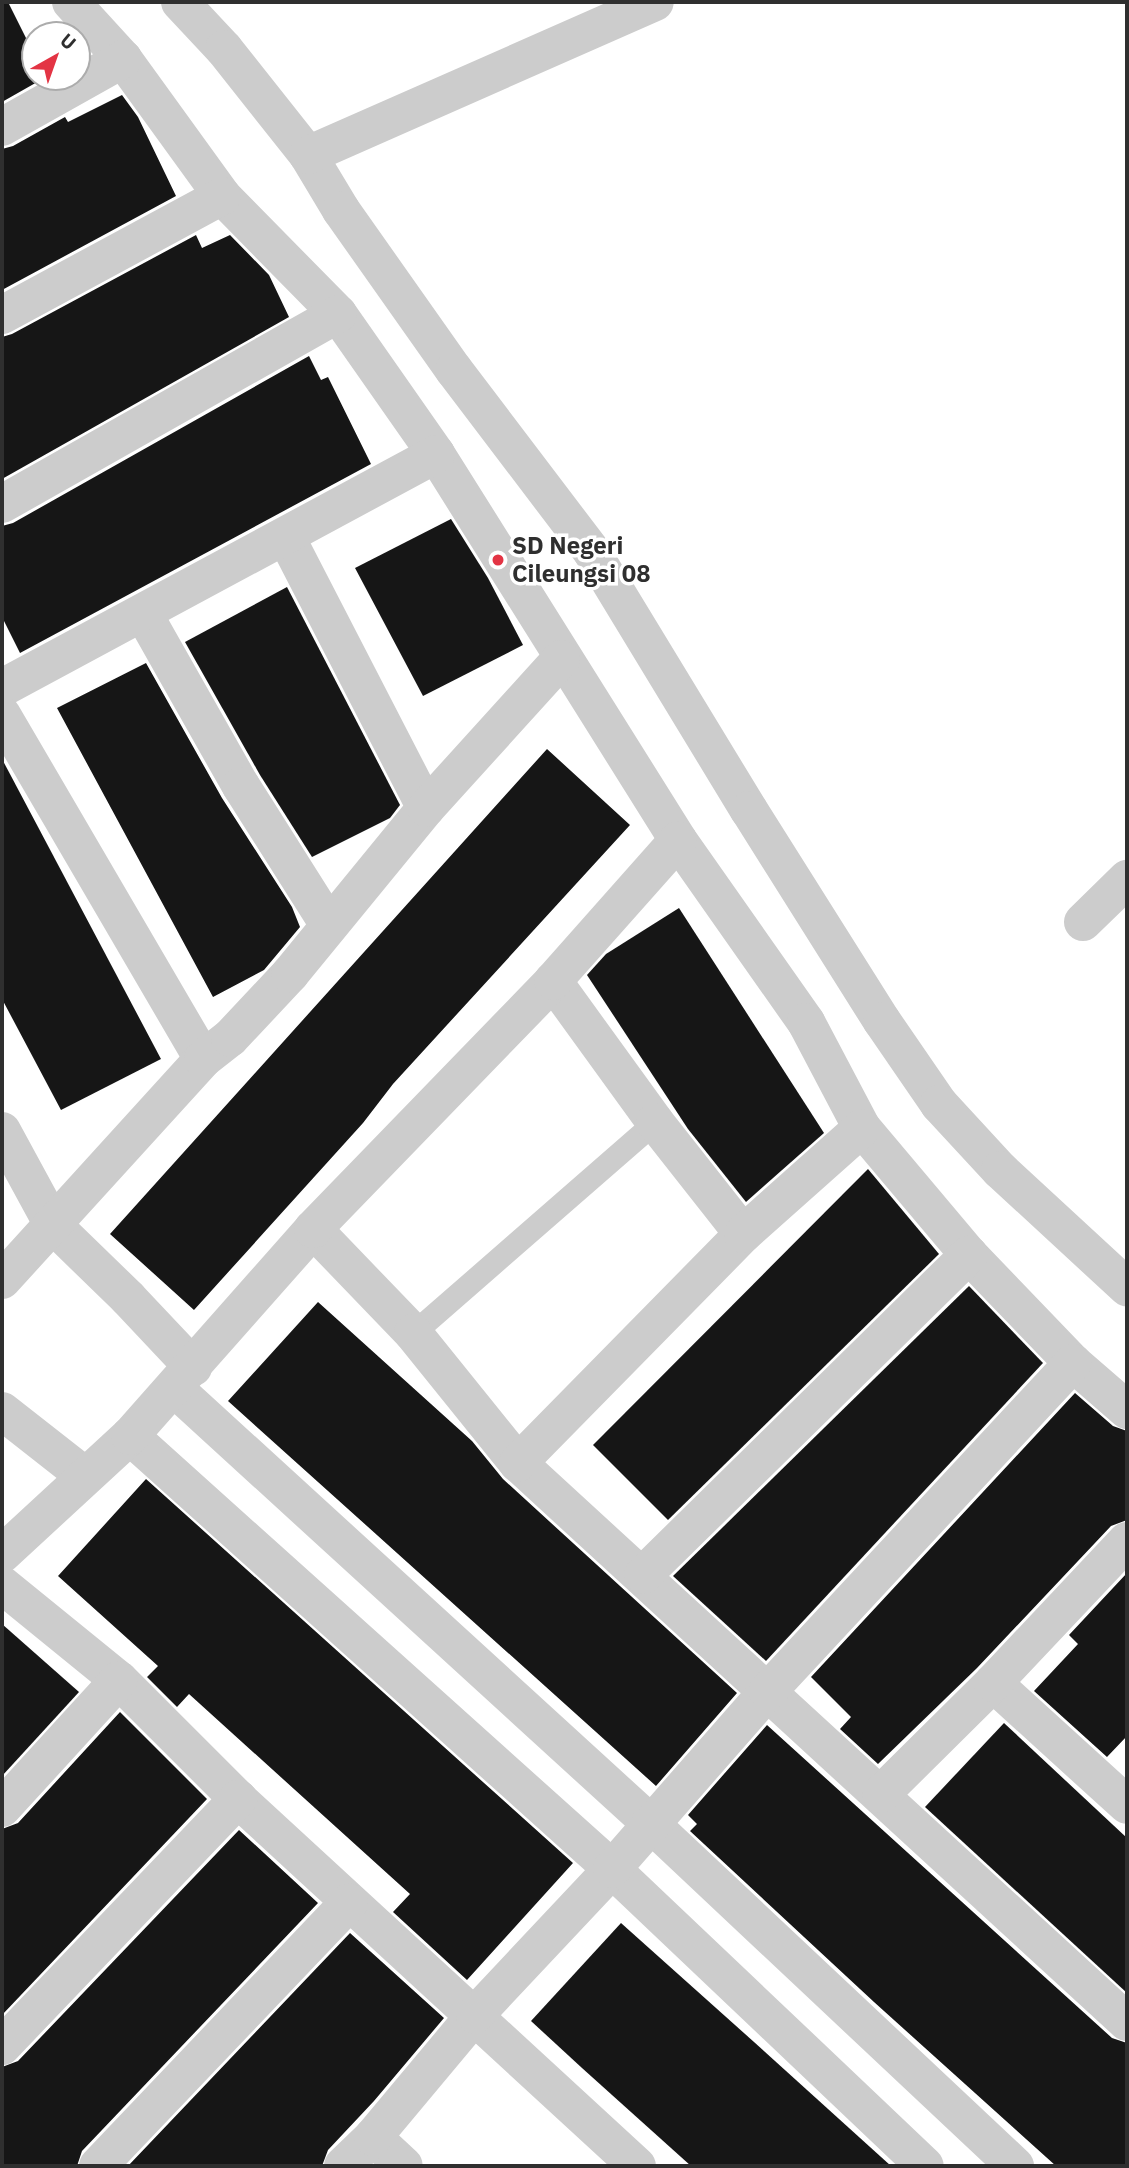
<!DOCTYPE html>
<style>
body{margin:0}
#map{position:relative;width:1129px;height:2168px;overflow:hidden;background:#fff;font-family:"IBM Plex Sans",sans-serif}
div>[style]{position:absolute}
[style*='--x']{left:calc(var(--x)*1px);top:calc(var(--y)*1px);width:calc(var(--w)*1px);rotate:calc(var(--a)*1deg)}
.building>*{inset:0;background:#161616}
.service>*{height:23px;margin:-11.5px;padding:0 11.5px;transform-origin:11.5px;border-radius:11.5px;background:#ccc}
.minor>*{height:38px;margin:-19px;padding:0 19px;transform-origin:19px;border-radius:19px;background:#ccc}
.dots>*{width:19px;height:19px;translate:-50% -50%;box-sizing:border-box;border:4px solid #fff;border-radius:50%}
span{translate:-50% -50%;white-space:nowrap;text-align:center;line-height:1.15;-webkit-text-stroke:7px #fff;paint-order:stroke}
.poi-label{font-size:24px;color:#2f2f2f;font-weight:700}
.left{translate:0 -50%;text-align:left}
.frame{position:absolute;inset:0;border:4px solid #2f2f2f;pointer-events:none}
.north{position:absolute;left:21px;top:21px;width:70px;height:70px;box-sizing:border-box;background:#fff;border:2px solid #acacac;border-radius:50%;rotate:40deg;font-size:19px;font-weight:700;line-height:28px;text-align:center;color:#2f2f2f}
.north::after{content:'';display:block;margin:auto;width:24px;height:32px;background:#e33444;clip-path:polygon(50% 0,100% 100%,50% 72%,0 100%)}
</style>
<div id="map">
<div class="building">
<i style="clip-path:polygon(2px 2px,8px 2px,35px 56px,35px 77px,46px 77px,2px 102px)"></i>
<i style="clip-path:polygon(122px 95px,138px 117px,176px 196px,2px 290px,2px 149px,13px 146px,65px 117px,68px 122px)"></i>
<i style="clip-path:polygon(196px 235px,202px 248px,230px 235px,269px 275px,289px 317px,2px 479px,2px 337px,12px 334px)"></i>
<i style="clip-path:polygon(309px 356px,321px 380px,328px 377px,371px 464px,20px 653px,2px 617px,2px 526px,13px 523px)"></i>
<i style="clip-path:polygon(451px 519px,488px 578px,523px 645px,423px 696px,355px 568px)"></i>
<i style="clip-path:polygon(287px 587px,400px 805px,390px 818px,312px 857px,260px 775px,185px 642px)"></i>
<i style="clip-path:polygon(146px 663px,222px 798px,292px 907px,300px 927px,264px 970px,213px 997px,57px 708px)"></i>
<i style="clip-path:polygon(547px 749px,630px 825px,393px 1084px,363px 1123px,194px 1310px,110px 1234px)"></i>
<i style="clip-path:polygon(2px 759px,161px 1059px,61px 1110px,2px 999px)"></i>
<i style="clip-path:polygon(679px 908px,824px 1133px,746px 1202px,688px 1129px,587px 975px,606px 954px)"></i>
<i style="clip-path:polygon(868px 1169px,939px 1254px,668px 1520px,593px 1445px)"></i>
<i style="clip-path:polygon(969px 1286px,1043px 1363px,766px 1661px,673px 1576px)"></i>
<i style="clip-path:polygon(318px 1302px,472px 1441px,503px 1479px,737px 1693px,656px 1786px,228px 1401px)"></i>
<i style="clip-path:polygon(1075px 1393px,1113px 1426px,1127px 1431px,1127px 1520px,1111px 1526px,977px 1668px,878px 1764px,840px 1729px,851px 1717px,811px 1677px)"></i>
<i style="clip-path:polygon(146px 1479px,573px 1863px,467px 1980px,393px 1912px,410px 1894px,189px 1694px,177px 1707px,147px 1677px,158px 1666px,58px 1576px)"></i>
<i style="clip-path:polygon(1127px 1573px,1127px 1736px,1107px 1757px,1034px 1691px,1078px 1644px,1069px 1635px)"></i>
<i style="clip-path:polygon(2px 1624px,79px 1692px,2px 1776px)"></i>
<i style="clip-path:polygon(120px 1712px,207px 1799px,2px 2015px,2px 1829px,18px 1823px)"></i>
<i style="clip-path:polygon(1004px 1723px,1127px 1838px,1127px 1993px,925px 1807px)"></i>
<i style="clip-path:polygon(767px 1725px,1112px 2038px,1127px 2043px,1127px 2166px,1056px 2166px,874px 2002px,690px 1831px,697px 1824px,688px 1815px)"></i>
<i style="clip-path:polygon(239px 1830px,318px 1903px,82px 2151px,77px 2166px,2px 2166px,2px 2067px,18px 2061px)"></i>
<i style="clip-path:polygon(621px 1923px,754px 2042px,891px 2166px,691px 2166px,582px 2068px,531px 2021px)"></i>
<i style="clip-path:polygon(350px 1933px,444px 2018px,374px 2101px,328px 2150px,322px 2166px,128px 2166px)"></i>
</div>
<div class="service">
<i style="--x:413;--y:1333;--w:321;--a:-41.1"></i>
</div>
<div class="minor">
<i style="--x:71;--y:2;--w:77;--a:47.6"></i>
<i style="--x:123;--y:59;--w:169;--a:54.1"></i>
<i style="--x:222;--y:196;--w:165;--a:45.5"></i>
<i style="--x:338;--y:314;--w:171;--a:55"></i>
<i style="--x:436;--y:454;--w:456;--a:57.9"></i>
<i style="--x:678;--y:840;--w:223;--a:54.9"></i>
<i style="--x:806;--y:1022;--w:120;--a:62.2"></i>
<i style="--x:862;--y:1128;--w:166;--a:49.9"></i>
<i style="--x:969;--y:1255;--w:150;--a:46.1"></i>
<i style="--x:1073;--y:1363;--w:72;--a:41"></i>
<i style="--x:180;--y:2;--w:64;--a:46.9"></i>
<i style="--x:224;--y:49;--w:135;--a:51.6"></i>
<i style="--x:308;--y:155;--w:64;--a:59"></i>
<i style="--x:341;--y:210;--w:196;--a:54.8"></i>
<i style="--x:454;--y:370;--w:228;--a:52.8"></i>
<i style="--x:592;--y:552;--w:302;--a:58.7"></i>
<i style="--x:749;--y:810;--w:249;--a:57.8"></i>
<i style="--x:882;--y:1021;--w:101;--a:55.5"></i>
<i style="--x:939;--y:1104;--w:90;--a:47.3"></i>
<i style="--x:1000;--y:1170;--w:173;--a:42.7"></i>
<i style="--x:2;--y:127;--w:139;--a:-29.3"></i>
<i style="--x:308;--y:155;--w:379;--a:-23.8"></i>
<i style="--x:2;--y:315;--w:250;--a:-28.4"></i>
<i style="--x:2;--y:504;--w:386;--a:-29.5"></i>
<i style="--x:286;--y:537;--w:305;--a:62.7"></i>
<i style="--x:143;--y:613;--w:199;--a:60.5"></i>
<i style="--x:241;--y:786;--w:165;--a:57.7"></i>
<i style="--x:2;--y:688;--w:493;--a:-28.3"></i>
<i style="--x:2;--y:715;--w:398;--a:59.7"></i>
<i style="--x:1083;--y:922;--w:62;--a:-44.3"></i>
<i style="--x:553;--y:981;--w:174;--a:54.1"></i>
<i style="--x:655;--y:1122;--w:142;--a:51.8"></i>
<i style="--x:2;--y:1131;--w:107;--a:61.5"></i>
<i style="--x:53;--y:1225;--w:105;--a:44.2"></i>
<i style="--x:128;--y:1298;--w:95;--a:46.7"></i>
<i style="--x:313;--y:1229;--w:144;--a:46.1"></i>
<i style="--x:413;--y:1333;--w:167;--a:51.1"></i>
<i style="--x:518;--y:1463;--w:827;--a:42.55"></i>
<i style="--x:2;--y:1280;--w:299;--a:-47.7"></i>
<i style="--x:203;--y:1059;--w:34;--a:-38"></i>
<i style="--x:230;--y:1038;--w:88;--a:-46.8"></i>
<i style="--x:290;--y:974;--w:215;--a:-50.7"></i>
<i style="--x:426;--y:808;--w:201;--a:-47.8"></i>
<i style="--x:174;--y:1388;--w:645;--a:42.42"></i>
<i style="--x:650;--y:1823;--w:501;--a:43.22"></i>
<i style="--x:2;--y:1411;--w:105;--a:38.1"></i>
<i style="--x:130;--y:1436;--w:648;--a:41.93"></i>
<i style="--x:612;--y:1869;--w:431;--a:43.5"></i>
<i style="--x:518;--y:1463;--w:321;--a:-45.5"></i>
<i style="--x:743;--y:1234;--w:159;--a:-41.7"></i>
<i style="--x:2;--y:1554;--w:174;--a:-42.7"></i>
<i style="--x:130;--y:1436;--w:276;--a:-48.5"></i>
<i style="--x:313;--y:1229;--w:345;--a:-45.9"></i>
<i style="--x:553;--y:981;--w:188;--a:-48.4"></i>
<i style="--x:643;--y:1575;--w:457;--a:-44.5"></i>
<i style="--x:2;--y:1585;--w:151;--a:39.1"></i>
<i style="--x:119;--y:1680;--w:168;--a:45"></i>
<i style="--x:238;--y:1799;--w:542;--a:42.61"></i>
<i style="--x:993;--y:1683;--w:181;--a:42.3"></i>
<i style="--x:881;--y:1794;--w:158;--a:-44.7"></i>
<i style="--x:993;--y:1683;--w:195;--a:-46.7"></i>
<i style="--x:2;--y:1808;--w:173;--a:-47.6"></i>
<i style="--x:2;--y:2046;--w:342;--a:-46.3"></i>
<i style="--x:373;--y:2137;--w:42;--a:43.1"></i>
<i style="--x:98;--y:2166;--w:364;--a:-46.4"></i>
<i style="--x:343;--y:2166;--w:42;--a:-44"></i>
<i style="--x:373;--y:2137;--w:159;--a:-50.1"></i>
<i style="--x:475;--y:2015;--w:200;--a:-46.8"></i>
<i style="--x:612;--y:1869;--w:237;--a:-48.8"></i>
<i style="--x:768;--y:1691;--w:448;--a:-47.1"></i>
</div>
<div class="dots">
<i style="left:498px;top:560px;background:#e33444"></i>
</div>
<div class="poi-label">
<span class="left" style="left:512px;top:560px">SD Negeri<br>Cileungsi 08</span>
</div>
<div class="frame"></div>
<div class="north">U</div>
</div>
